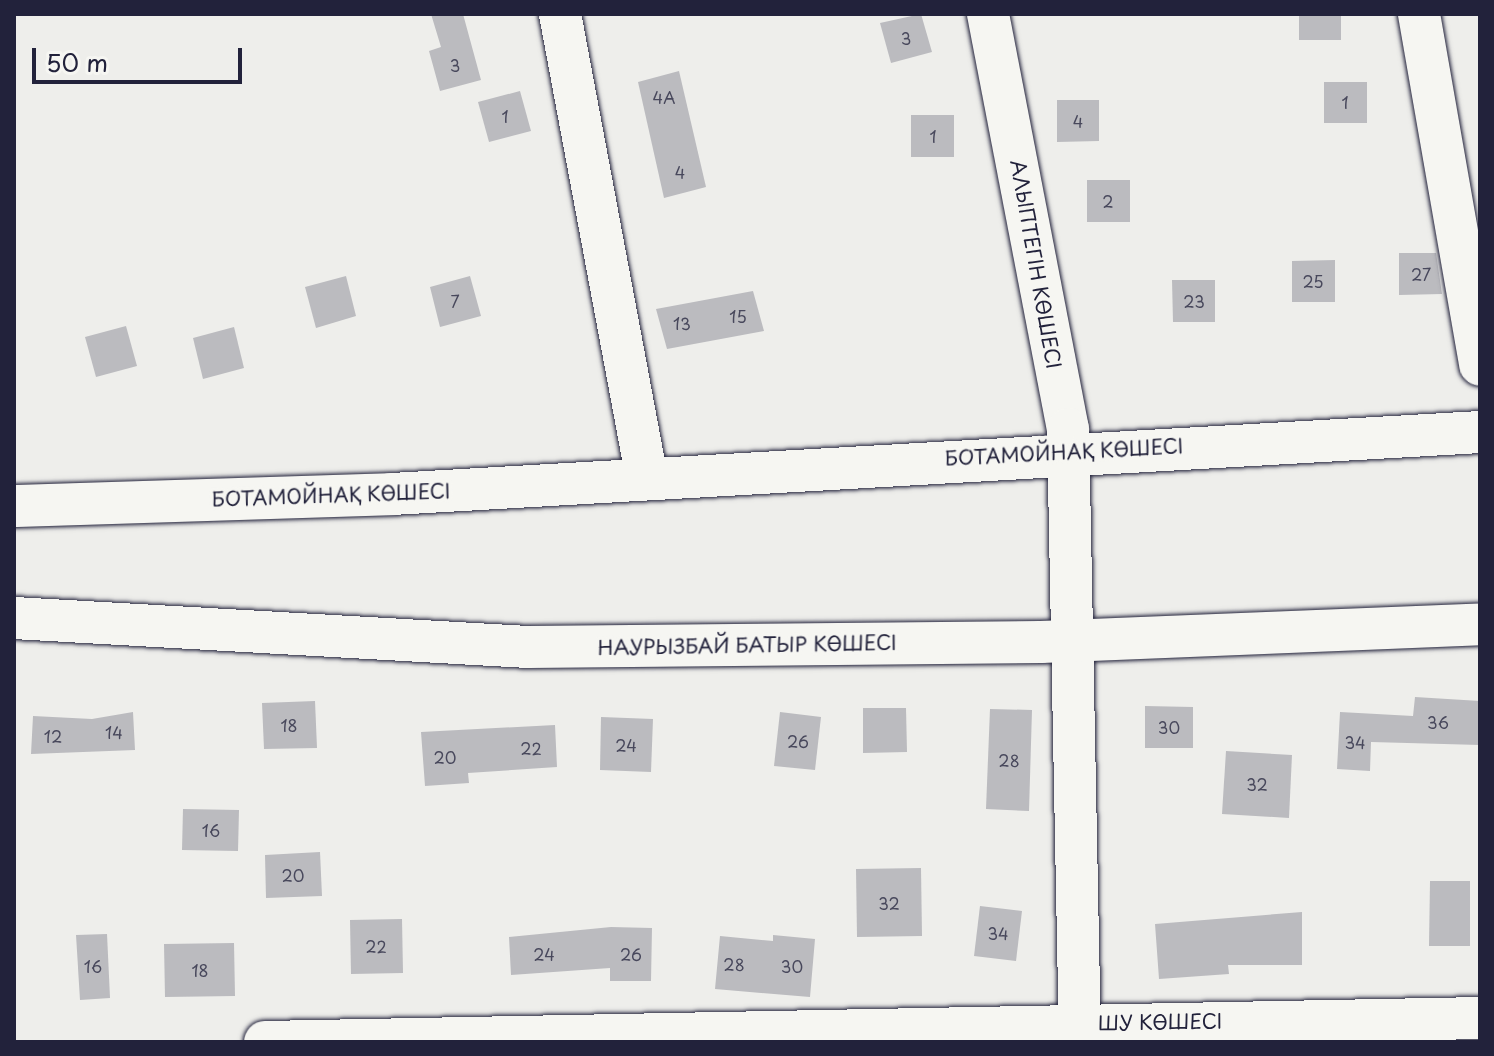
<!DOCTYPE html>
<meta charset="utf-8">
<style>
body{margin:0}
#map{position:relative;width:1494px;height:1056px;overflow:hidden;background:#eeeeeb;font-family:"Playpen Sans",sans-serif}
div>[style]{position:absolute}
[style*='--x']{left:calc(var(--x)*1px);top:calc(var(--y)*1px);width:calc(var(--w)*1px);rotate:calc(var(--a)*1deg)}
.building>*{inset:0;background:#bbbbbf}
.roads{filter:drop-shadow(0 0 2px #22223b) drop-shadow(0 0 2px #22223b)}
.minor>*{height:42px;margin:-21px;padding:0 21px;transform-origin:21px;border-radius:21px;background:#f6f6f2}
span{translate:-50% -50%;white-space:nowrap;text-align:center;line-height:1.15;-webkit-text-stroke:7px #f6f6f2;paint-order:stroke}
.number-label{font-size:16px;color:#48485c}
.number-label span{-webkit-text-stroke-width:0}
.street-label{font-size:20px;color:#22223b}
.frame{position:absolute;inset:0;border:16px solid #22223b;pointer-events:none}
.scale{position:absolute;left:32px;top:48px;width:210px;height:36px;box-sizing:border-box;border:4px solid #22223b;border-top:0;padding-left:10px;font-size:24px;line-height:28px;white-space:nowrap;color:#22223b;-webkit-text-stroke:6px #f6f6f2;paint-order:stroke}
</style>
<div id="map">
<div class="building">
<i style="clip-path:polygon(431px 14px,463px 14px,481px 80px,440px 91px,429px 51px,441px 47px)"></i>
<i style="clip-path:polygon(921px 14px,932px 52px,891px 63px,880px 23px)"></i>
<i style="clip-path:polygon(1299px 14px,1341px 14px,1341px 40px,1299px 40px)"></i>
<i style="clip-path:polygon(679px 71px,706px 187px,664px 198px,638px 82px)"></i>
<i style="clip-path:polygon(1324px 82px,1367px 82px,1367px 123px,1324px 123px)"></i>
<i style="clip-path:polygon(520px 91px,531px 131px,489px 142px,478px 102px)"></i>
<i style="clip-path:polygon(1057px 100px,1099px 100px,1099px 141px,1057px 142px)"></i>
<i style="clip-path:polygon(911px 115px,954px 115px,954px 157px,911px 157px)"></i>
<i style="clip-path:polygon(1087px 180px,1130px 180px,1130px 222px,1087px 222px)"></i>
<i style="clip-path:polygon(1399px 253px,1436px 253px,1442px 294px,1399px 295px)"></i>
<i style="clip-path:polygon(1335px 260px,1335px 302px,1292px 302px,1292px 261px)"></i>
<i style="clip-path:polygon(346px 276px,356px 316px,316px 328px,305px 287px)"></i>
<i style="clip-path:polygon(470px 276px,481px 316px,440px 327px,430px 287px)"></i>
<i style="clip-path:polygon(1172px 280px,1215px 280px,1215px 322px,1173px 322px)"></i>
<i style="clip-path:polygon(753px 291px,764px 331px,667px 349px,656px 309px)"></i>
<i style="clip-path:polygon(126px 326px,137px 366px,96px 377px,85px 337px)"></i>
<i style="clip-path:polygon(234px 327px,244px 368px,203px 379px,193px 338px)"></i>
<i style="clip-path:polygon(1415px 697px,1480px 701px,1480px 745px,1371px 742px,1370px 771px,1337px 769px,1340px 712px,1413px 716px)"></i>
<i style="clip-path:polygon(315px 701px,317px 748px,264px 749px,262px 703px)"></i>
<i style="clip-path:polygon(1145px 706px,1193px 707px,1193px 748px,1145px 748px)"></i>
<i style="clip-path:polygon(863px 708px,906px 708px,907px 752px,863px 753px)"></i>
<i style="clip-path:polygon(990px 709px,1032px 710px,1029px 811px,986px 809px)"></i>
<i style="clip-path:polygon(133px 712px,135px 750px,31px 754px,33px 716px,92px 719px)"></i>
<i style="clip-path:polygon(780px 712px,821px 717px,815px 770px,774px 766px)"></i>
<i style="clip-path:polygon(601px 717px,653px 719px,651px 772px,600px 770px)"></i>
<i style="clip-path:polygon(555px 725px,557px 767px,468px 773px,469px 783px,425px 786px,421px 732px)"></i>
<i style="clip-path:polygon(1226px 751px,1292px 755px,1289px 818px,1222px 814px)"></i>
<i style="clip-path:polygon(183px 809px,239px 810px,238px 851px,182px 850px)"></i>
<i style="clip-path:polygon(320px 852px,322px 896px,266px 898px,265px 855px)"></i>
<i style="clip-path:polygon(921px 868px,922px 936px,857px 937px,856px 869px)"></i>
<i style="clip-path:polygon(1430px 881px,1470px 881px,1470px 946px,1429px 946px)"></i>
<i style="clip-path:polygon(980px 906px,1022px 911px,1016px 961px,974px 956px)"></i>
<i style="clip-path:polygon(1302px 912px,1302px 965px,1228px 965px,1229px 974px,1159px 979px,1155px 924px)"></i>
<i style="clip-path:polygon(402px 919px,403px 973px,351px 974px,350px 920px)"></i>
<i style="clip-path:polygon(611px 927px,652px 928px,651px 981px,610px 981px,610px 968px,511px 975px,509px 937px)"></i>
<i style="clip-path:polygon(107px 934px,110px 998px,80px 1000px,76px 935px)"></i>
<i style="clip-path:polygon(773px 935px,815px 939px,810px 997px,715px 989px,720px 936px,773px 941px)"></i>
<i style="clip-path:polygon(234px 943px,235px 996px,165px 997px,164px 944px)"></i>
</div>
<div class="roads">
<div class="minor">
<i style="--x:560;--y:14;--w:472;--a:79.4"></i>
<i style="--x:988;--y:14;--w:423;--a:79.1"></i>
<i style="--x:1068;--y:429;--w:613;--a:88.88"></i>
<i style="--x:1419;--y:14;--w:356;--a:80.1"></i>
<i style="--x:14;--y:506;--w:378;--a:-1.8"></i>
<i style="--x:392;--y:494;--w:1090;--a:-3.26"></i>
<i style="--x:14;--y:618;--w:515;--a:3.23"></i>
<i style="--x:528;--y:647;--w:513;--a:-0.56"></i>
<i style="--x:1041;--y:642;--w:439;--a:-2.3"></i>
<i style="--x:265;--y:1042;--w:1215;--a:-1.13"></i>
</div>
</div>
<div class="number-label">
<span style="left:906px;top:38px">3</span>
<span style="left:455px;top:65px">3</span>
<span style="left:664px;top:97px">4А</span>
<span style="left:1345px;top:102px">1</span>
<span style="left:505px;top:116px">1</span>
<span style="left:1078px;top:121px">4</span>
<span style="left:933px;top:136px">1</span>
<span style="left:680px;top:172px">4</span>
<span style="left:1108px;top:201px">2</span>
<span style="left:1421px;top:274px">27</span>
<span style="left:1313px;top:281px">25</span>
<span style="left:455px;top:301px">7</span>
<span style="left:1194px;top:301px">23</span>
<span style="left:738px;top:316px">15</span>
<span style="left:682px;top:323px">13</span>
<span style="left:1438px;top:722px">36</span>
<span style="left:289px;top:725px">18</span>
<span style="left:1169px;top:727px">30</span>
<span style="left:114px;top:732px">14</span>
<span style="left:53px;top:736px">12</span>
<span style="left:798px;top:741px">26</span>
<span style="left:1355px;top:742px">34</span>
<span style="left:626px;top:745px">24</span>
<span style="left:531px;top:748px">22</span>
<span style="left:445px;top:757px">20</span>
<span style="left:1009px;top:760px">28</span>
<span style="left:1257px;top:784px">32</span>
<span style="left:211px;top:830px">16</span>
<span style="left:293px;top:875px">20</span>
<span style="left:889px;top:903px">32</span>
<span style="left:998px;top:933px">34</span>
<span style="left:376px;top:946px">22</span>
<span style="left:544px;top:954px">24</span>
<span style="left:631px;top:954px">26</span>
<span style="left:734px;top:964px">28</span>
<span style="left:93px;top:966px">16</span>
<span style="left:792px;top:966px">30</span>
<span style="left:200px;top:970px">18</span>
</div>
<div class="street-label">
<span style="left:1036px;top:264px;rotate:80deg">АЛЫПТЕГІН КӨШЕСІ</span>
<span style="left:1064px;top:452px;rotate:-3deg">БОТАМОЙНАҚ КӨШЕСІ</span>
<span style="left:331px;top:495px;rotate:-2deg">БОТАМОЙНАҚ КӨШЕСІ</span>
<span style="left:747px;top:645px;rotate:-1deg">НАУРЫЗБАЙ БАТЫР КӨШЕСІ</span>
<span style="left:1160px;top:1022px;rotate:-1deg">ШУ КӨШЕСІ</span>
</div>
<div class="frame"></div>
<div class="scale">50 m</div>
</div>
